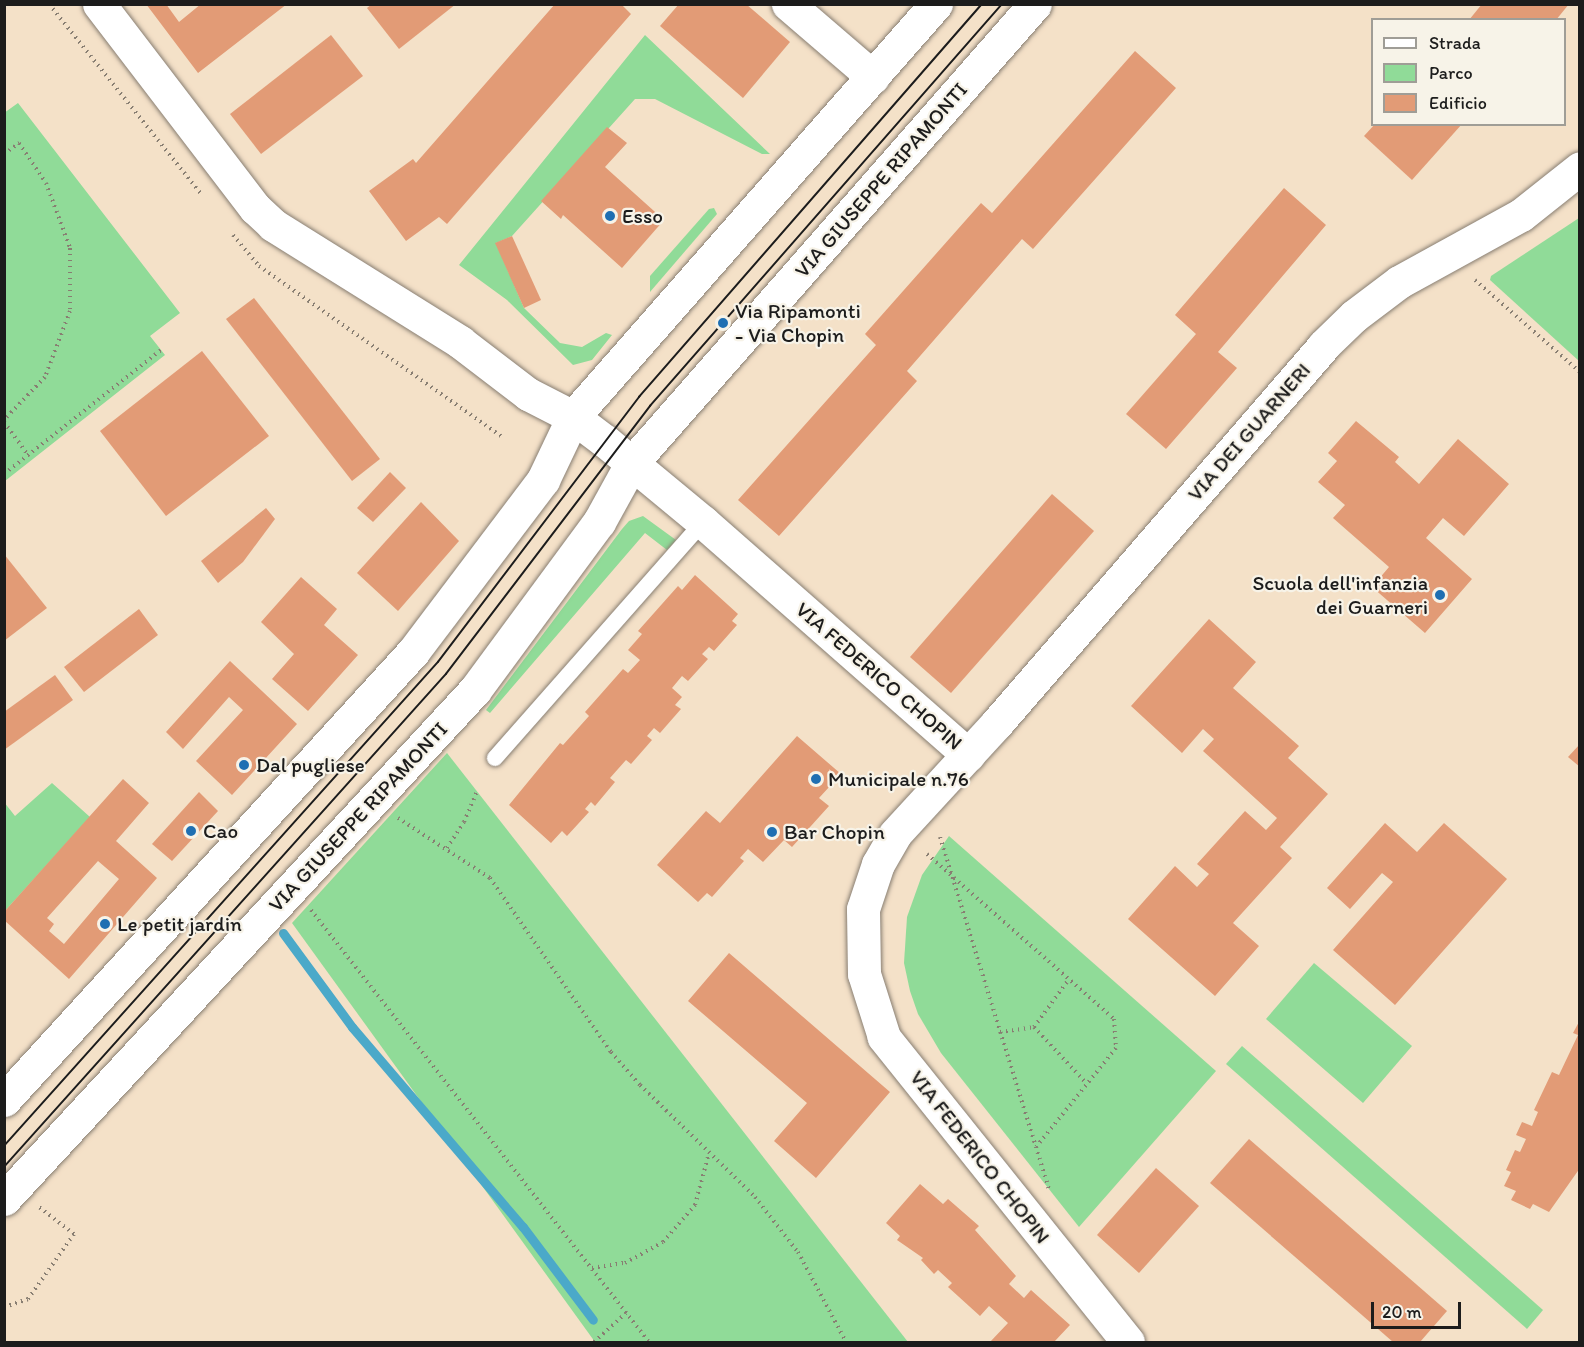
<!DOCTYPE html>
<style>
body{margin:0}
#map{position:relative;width:1584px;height:1347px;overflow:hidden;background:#f4e1c8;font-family:Itim,sans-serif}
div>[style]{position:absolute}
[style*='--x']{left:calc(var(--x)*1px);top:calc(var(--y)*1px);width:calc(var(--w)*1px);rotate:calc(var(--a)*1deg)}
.green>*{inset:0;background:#90db98}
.stream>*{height:9px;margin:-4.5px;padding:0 4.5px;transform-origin:4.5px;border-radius:4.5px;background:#4ba9c9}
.building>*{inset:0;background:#e29b76}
.path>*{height:4px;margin-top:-2px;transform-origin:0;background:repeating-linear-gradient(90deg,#887e72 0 1.5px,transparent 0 6px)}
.roads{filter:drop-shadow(0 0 2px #887e72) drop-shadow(0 0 2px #887e72)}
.service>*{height:16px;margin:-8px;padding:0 8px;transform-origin:8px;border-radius:8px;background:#fff}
.minor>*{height:33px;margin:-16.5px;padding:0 16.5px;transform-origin:16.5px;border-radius:16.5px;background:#fff}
.tertiary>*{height:33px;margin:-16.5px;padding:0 16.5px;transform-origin:16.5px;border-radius:16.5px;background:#fff}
.tram>*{height:1.5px;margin:-0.75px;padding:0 0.75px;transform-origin:0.75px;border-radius:0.75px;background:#1c1c1c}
.dots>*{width:16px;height:16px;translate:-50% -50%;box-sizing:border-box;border:3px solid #f7f3e8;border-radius:50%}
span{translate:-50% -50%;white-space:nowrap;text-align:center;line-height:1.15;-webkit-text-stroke:4.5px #f7f3e8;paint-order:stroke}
.street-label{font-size:21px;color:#1c1c1c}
.poi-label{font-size:21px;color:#1c1c1c}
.left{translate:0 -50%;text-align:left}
.right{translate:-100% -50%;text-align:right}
.frame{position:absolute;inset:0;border:6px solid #1c1c1c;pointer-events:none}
.legend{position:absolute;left:1371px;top:18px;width:195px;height:108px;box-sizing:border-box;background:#f7f3e8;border:2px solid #9f9d96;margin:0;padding:8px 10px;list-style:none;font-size:18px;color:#1c1c1c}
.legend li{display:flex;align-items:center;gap:12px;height:30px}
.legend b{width:30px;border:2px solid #9f9d96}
.scale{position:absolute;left:1371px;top:1302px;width:90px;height:27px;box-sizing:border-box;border:3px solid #1c1c1c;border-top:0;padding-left:8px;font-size:18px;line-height:21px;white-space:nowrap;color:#1c1c1c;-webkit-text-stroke:4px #f7f3e8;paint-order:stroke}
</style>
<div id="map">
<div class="green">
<i style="clip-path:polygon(645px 35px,770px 154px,762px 154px,655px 99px,635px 99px,512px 236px,496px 243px,524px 308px,560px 343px,582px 347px,606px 333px,612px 335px,592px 360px,573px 365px,507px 300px,459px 265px)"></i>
<i style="clip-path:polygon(18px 103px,180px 313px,150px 336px,165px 355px,5px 481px,4px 113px)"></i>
<i style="clip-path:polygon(714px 208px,717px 214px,650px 292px,650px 276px,709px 209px)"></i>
<i style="clip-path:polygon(1579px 218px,1579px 361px,1490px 280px,1491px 276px)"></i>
<i style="clip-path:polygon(643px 516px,676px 540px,667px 550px,645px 533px,490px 713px,486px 710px,622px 529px,629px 521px)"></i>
<i style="clip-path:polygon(447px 753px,908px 1342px,595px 1342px,292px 923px)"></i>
<i style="clip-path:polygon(52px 783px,90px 817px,4px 912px,4px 802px,15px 816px)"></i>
<i style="clip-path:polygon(949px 836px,1216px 1071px,1079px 1227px,941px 1053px,918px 1014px,910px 991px,904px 963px,907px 917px,922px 875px)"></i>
<i style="clip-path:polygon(1314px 963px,1412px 1046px,1363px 1103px,1266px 1019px)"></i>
<i style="clip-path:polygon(1242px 1046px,1543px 1310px,1527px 1329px,1226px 1064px)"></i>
</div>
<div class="stream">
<i style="--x:283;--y:933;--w:117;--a:53.7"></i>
<i style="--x:352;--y:1027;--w:263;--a:49.5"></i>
<i style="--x:523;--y:1227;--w:116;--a:53"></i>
</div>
<div class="building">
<i style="clip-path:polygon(146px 4px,166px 4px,179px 22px,201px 4px,287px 4px,198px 73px)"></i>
<i style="clip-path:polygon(372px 4px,456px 4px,399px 49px,367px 8px)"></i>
<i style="clip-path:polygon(555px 4px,621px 4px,631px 14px,447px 224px,439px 217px,406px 241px,369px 191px,413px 159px,416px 163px)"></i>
<i style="clip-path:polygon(679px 4px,746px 4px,790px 42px,743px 98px,660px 26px)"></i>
<i style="clip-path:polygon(1482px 4px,1569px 4px,1556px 20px,1469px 20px)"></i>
<i style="clip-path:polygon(331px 35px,363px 76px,261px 154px,230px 114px)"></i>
<i style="clip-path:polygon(1135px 51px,1176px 88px,1033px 249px,1022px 239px,907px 371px,917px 381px,779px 536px,738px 500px,876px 345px,865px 334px,981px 203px,992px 213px)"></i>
<i style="clip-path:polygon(1375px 124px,1462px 124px,1412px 180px,1364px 136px)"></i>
<i style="clip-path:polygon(607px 127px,627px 143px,605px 167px,664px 220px,622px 268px,563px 215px,561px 219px,541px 201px)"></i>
<i style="clip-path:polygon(1284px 188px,1326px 225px,1218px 352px,1237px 368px,1166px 449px,1126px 414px,1196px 334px,1175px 315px)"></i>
<i style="clip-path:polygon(512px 236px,541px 300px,524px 308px,495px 243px)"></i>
<i style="clip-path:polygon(254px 298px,380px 459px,352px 481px,226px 319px)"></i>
<i style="clip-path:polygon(202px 351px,269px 436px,166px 516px,100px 431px)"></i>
<i style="clip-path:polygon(1356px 421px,1399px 457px,1395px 462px,1419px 484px,1458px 439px,1509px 484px,1464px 536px,1443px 518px,1426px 538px,1472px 579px,1425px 633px,1372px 587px,1389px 567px,1333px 518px,1345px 505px,1318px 482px,1337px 461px,1328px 453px)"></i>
<i style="clip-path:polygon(390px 472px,406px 488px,373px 522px,357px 508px)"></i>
<i style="clip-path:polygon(1052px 494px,1094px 531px,951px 693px,910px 657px)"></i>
<i style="clip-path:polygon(421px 502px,459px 541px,398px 611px,357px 573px)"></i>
<i style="clip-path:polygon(266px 508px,275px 519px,243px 562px,218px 583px,201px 561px)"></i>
<i style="clip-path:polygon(4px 554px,47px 608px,4px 641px)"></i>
<i style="clip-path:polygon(695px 575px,738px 614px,732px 621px,737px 625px,714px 651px,709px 647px,702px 654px,708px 659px,688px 681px,682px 676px,672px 688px,682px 697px,675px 705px,681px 709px,660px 733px,654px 728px,647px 736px,652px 740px,631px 764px,626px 760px,610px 778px,615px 782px,595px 806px,591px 802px,585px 809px,589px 812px,567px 836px,562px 831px,551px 843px,509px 805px,560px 743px,563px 745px,589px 716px,585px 712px,623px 669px,628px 673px,640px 660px,628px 650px,642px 634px,638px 631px,678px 586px,682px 590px)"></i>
<i style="clip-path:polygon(301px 577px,337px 609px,324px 625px,358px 655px,308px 711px,272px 679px,294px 654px,261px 622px)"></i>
<i style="clip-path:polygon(139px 609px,158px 635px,84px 692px,64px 667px)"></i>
<i style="clip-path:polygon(1209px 619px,1256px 662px,1233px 688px,1299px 746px,1288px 758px,1328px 794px,1280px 847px,1292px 858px,1233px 923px,1259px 946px,1215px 996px,1128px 919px,1175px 866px,1197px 887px,1209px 874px,1197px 864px,1245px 811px,1266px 830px,1277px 818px,1203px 751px,1214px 739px,1203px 729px,1182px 753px,1131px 706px)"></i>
<i style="clip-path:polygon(230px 661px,297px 724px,232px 795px,196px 761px,243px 710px,229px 697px,183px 749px,166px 732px)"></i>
<i style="clip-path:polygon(55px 675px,73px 700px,4px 750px,4px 712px)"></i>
<i style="clip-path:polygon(797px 736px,841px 774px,819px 798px,829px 806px,792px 847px,784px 840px,763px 862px,748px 849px,740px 858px,744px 861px,712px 897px,707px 893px,698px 902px,657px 865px,706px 811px,720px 823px)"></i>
<i style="clip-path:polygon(1580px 744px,1580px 767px,1568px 757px)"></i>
<i style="clip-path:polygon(evenodd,123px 779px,149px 803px,116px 841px,157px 878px,69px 979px,4px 920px,4px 912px,123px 779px,98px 861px,119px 879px,64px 944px,49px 931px,54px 924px,47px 918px,98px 861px)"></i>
<i style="clip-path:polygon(199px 792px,218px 811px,172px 861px,152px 844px)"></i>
<i style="clip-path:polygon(1385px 823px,1417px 852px,1444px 823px,1507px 879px,1395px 1005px,1333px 950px,1393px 882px,1382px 873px,1350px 909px,1327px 888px)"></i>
<i style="clip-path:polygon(729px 953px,890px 1092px,816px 1178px,774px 1141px,807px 1103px,688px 1001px)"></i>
<i style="clip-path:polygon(1580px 1020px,1580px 1168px,1549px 1212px,1533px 1204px,1530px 1209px,1511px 1200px,1516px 1191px,1504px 1186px,1511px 1172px,1506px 1170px,1515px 1150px,1520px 1152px,1526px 1139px,1516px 1135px,1522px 1122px,1532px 1126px,1538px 1112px,1534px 1110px,1552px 1072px,1559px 1075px,1578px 1035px,1573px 1033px)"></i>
<i style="clip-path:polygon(1249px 1139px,1447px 1311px,1420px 1342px,1393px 1342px,1210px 1183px)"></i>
<i style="clip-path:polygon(1156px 1168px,1199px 1206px,1139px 1273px,1097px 1235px)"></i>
<i style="clip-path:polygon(920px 1184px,943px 1204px,948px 1199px,979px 1226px,975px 1230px,1016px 1276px,1009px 1284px,1024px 1298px,1031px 1290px,1070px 1325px,1054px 1342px,990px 1342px,1008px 1323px,989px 1306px,980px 1316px,948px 1287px,952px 1283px,938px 1270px,934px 1274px,921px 1260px,923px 1258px,897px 1240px,900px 1236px,886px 1223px)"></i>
</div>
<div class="path">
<i style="--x:49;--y:4;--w:243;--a:51.3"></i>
<i style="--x:4;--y:154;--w:19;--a:-36"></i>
<i style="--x:19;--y:143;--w:48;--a:56"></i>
<i style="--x:46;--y:183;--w:69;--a:69.7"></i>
<i style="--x:70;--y:248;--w:63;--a:90"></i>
<i style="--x:70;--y:311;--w:71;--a:110.7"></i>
<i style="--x:45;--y:377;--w:59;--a:133.6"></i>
<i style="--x:233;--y:235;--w:40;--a:50"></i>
<i style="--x:259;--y:266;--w:299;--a:35.1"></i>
<i style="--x:1475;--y:280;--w:140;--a:41.2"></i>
<i style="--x:4;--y:422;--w:41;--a:54"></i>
<i style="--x:4;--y:474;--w:200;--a:-38.3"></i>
<i style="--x:398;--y:818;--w:110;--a:33.1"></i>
<i style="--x:490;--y:878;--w:212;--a:55.2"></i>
<i style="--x:611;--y:1052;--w:44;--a:48.7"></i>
<i style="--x:640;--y:1085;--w:161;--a:44.2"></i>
<i style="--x:755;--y:1197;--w:70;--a:52"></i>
<i style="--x:798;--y:1252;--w:102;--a:61.9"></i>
<i style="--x:940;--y:837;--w:368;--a:72.8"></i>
<i style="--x:447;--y:848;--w:31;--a:-57"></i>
<i style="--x:464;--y:822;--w:34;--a:-67"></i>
<i style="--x:927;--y:854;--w:249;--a:41.4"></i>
<i style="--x:1114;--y:1019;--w:29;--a:86"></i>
<i style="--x:1116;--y:1048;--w:127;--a:128.9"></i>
<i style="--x:311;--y:910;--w:549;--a:51.96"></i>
<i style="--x:1034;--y:1027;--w:78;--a:47.1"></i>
<i style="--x:1000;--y:1032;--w:34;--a:-8"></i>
<i style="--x:1034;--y:1027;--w:59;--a:-53.9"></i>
<i style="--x:592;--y:1268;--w:33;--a:-9"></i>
<i style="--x:625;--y:1263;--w:43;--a:-28.9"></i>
<i style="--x:663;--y:1242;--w:49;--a:-49.1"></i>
<i style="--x:695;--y:1205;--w:54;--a:-74.9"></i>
<i style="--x:4;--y:1307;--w:25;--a:-18"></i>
<i style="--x:28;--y:1299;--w:80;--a:-54.7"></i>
<i style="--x:74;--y:1234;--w:44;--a:-142.4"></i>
<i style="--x:594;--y:1342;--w:43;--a:-42.2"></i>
</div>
<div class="roads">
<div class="service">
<i style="--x:495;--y:758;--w:315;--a:-48.6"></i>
</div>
<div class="minor">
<i style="--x:99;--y:4;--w:257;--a:52.6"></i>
<i style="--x:255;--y:208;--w:25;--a:43"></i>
<i style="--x:273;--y:225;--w:221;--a:32"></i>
<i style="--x:460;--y:342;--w:86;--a:37.4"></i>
<i style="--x:528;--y:394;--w:51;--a:27.1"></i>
<i style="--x:573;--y:417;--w:40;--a:37"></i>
<i style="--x:605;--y:441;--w:127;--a:39.6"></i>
<i style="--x:703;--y:522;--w:353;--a:41.3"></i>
<i style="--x:788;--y:4;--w:112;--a:40.7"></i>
<i style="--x:1128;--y:1342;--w:391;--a:-128.7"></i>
<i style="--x:884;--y:1037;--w:66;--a:-107.6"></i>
<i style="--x:864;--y:974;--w:65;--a:-90.9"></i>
<i style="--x:863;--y:909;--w:47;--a:-71.6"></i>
<i style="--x:878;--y:864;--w:34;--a:-60"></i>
<i style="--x:895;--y:834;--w:151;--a:-47.4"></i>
<i style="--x:997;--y:723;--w:498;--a:-49.1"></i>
<i style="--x:1323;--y:346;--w:43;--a:-44.1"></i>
<i style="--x:1354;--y:316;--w:56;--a:-37.1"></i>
<i style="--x:1399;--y:282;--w:139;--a:-28.8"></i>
<i style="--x:1521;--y:215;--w:75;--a:-38.5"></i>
</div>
<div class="tertiary">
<i style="--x:4;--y:1100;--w:607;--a:-47.61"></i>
<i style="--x:413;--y:652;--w:216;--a:-52.9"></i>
<i style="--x:543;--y:480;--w:70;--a:-64.5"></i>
<i style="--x:573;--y:417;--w:550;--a:-48.69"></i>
<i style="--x:4;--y:1199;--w:693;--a:-47.22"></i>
<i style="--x:475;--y:690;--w:209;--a:-53.6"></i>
<i style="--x:599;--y:522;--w:66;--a:-61.1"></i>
<i style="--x:631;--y:464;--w:612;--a:-48.71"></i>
</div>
</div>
<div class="tram">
<i style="--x:4;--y:1146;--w:650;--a:-48.12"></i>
<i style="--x:438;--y:662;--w:333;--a:-52.8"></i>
<i style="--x:639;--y:397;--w:522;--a:-48.89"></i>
<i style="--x:4;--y:1167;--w:662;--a:-48.12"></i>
<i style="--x:446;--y:674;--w:337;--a:-52.7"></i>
<i style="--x:650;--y:406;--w:534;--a:-48.79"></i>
</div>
<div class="dots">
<i style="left:610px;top:216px;background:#1f6fb2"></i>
<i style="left:723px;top:323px;background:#1f6fb2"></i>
<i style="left:1440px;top:595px;background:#1f6fb2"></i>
<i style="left:244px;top:765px;background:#1f6fb2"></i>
<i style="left:816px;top:779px;background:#1f6fb2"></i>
<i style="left:191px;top:831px;background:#1f6fb2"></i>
<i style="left:772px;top:832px;background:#1f6fb2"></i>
<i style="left:105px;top:924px;background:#1f6fb2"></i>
</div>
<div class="street-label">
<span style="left:881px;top:180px;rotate:-49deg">VIA GIUSEPPE RIPAMONTI</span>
<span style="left:1249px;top:432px;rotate:-49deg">VIA DEI GUARNERI</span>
<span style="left:879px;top:676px;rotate:41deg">VIA FEDERICO CHOPIN</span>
<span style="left:358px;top:817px;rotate:-47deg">VIA GIUSEPPE RIPAMONTI</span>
<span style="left:980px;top:1157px;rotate:52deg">VIA FEDERICO CHOPIN</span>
</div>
<div class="poi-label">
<span class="left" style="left:622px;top:216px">Esso</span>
<span class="left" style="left:735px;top:323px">Via Ripamonti<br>- Via Chopin</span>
<span class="right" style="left:1428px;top:595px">Scuola dell'infanzia<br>dei Guarneri</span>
<span class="left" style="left:256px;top:765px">Dal pugliese</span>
<span class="left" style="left:828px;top:779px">Municipale n.76</span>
<span class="left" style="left:203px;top:831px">Cao</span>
<span class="left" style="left:784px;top:832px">Bar Chopin</span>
<span class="left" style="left:117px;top:924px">Le petit jardin</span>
</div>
<div class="frame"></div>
<ul class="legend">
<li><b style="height:8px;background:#fff"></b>Strada</li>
<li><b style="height:16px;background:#90db98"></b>Parco</li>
<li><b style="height:16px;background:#e29b76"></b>Edificio</li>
</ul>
<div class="scale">20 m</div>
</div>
